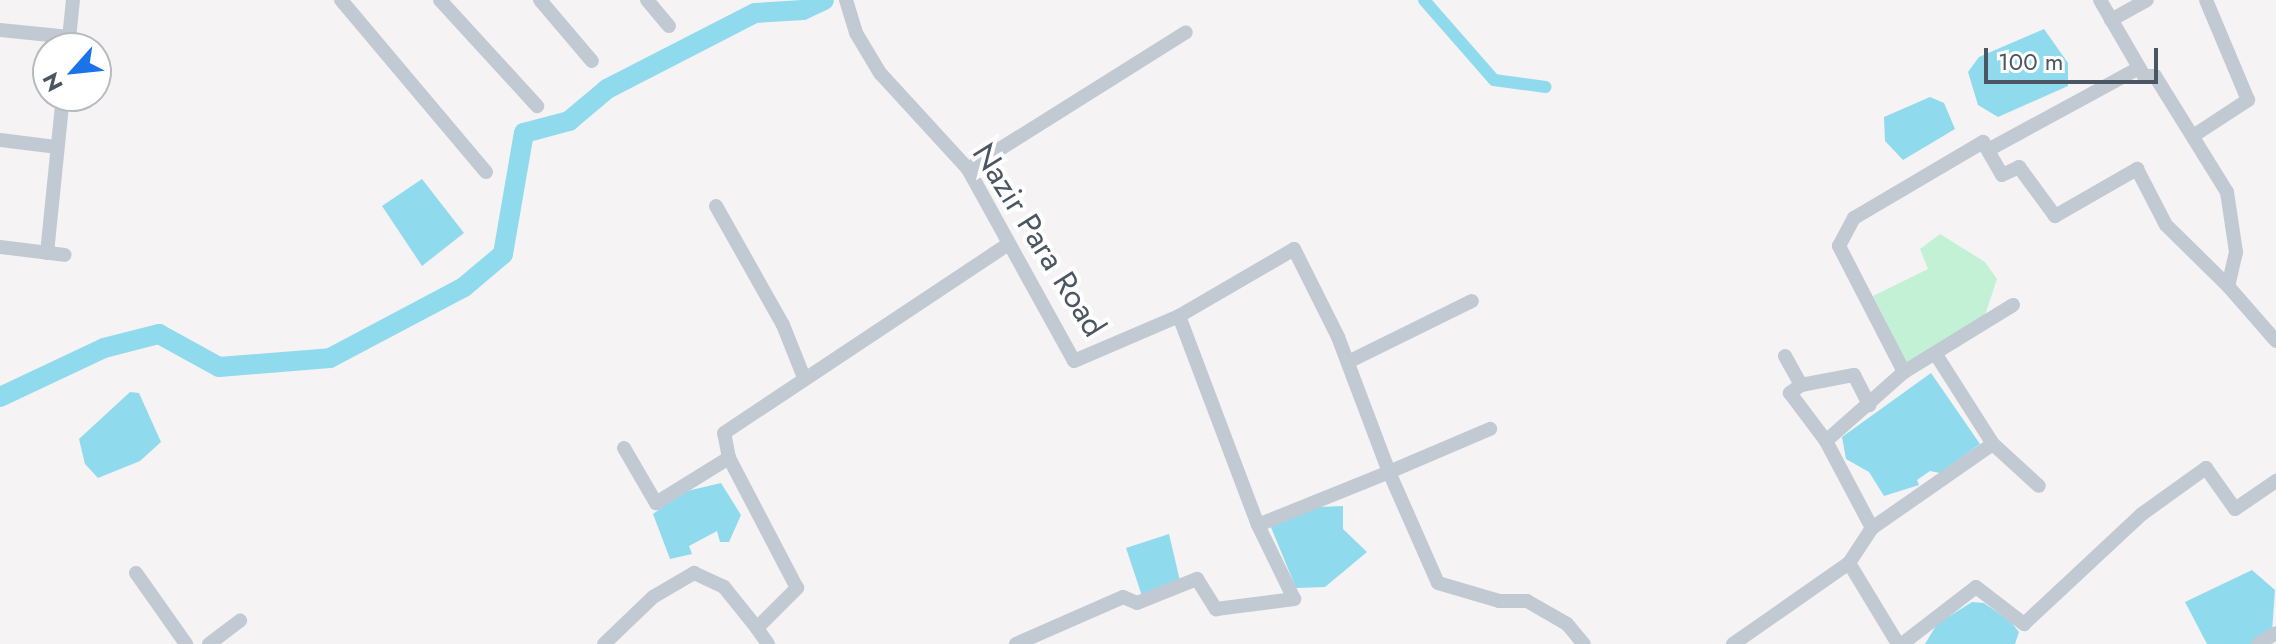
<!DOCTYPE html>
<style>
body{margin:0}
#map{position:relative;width:2276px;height:644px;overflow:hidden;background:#f5f3f3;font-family:Jost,sans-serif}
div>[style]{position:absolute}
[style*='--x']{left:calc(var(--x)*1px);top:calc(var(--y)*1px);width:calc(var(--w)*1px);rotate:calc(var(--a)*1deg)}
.green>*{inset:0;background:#c3f1d5}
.water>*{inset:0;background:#90daee}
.canal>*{height:12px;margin:-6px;padding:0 6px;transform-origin:6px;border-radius:6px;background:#90daee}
.river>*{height:20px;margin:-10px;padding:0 10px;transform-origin:10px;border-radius:10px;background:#90daee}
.minor>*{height:14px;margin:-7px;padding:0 7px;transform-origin:7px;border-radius:7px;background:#c1cad2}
span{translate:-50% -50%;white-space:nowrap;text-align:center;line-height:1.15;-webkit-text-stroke:8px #fff;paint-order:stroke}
.street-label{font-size:32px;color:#4a5661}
.north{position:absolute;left:32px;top:32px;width:80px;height:80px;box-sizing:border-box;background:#fff;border:2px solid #b7bbc0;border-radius:50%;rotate:243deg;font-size:22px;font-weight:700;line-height:32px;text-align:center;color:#4a5661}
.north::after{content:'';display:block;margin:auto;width:28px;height:36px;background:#1a73e8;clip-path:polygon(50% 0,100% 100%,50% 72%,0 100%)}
.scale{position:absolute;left:1984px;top:48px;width:174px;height:36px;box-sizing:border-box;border:4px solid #4a5661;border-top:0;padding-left:10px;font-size:24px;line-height:28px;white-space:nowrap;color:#4a5661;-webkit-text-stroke:6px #fff;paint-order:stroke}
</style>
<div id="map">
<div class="green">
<i style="clip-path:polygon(1940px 234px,1985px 262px,1997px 279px,1984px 318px,1906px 363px,1873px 296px,1928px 269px,1920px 249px)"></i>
</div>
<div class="water">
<i style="clip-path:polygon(2044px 29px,2068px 63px,2068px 86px,1998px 117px,1978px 105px,1968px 72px,1979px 57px)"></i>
<i style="clip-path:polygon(1930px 97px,1944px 103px,1955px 129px,1903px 160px,1885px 141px,1884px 117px)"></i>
<i style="clip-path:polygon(422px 179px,464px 233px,422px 266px,382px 206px)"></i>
<i style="clip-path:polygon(1931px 373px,1980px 444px,1940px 473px,1930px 471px,1917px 480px,1919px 485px,1884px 496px,1869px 472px,1846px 459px,1842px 437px)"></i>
<i style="clip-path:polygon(130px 392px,139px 393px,161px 442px,140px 461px,98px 478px,85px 464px,79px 439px)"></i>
<i style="clip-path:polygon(721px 483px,741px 515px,729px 542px,720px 542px,717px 531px,689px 546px,692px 554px,670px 559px,653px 514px,683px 492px)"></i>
<i style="clip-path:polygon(1343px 506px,1343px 529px,1367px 552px,1325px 587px,1296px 588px,1270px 525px,1319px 507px)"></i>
<i style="clip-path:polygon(1169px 534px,1180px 581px,1142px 596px,1126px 548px)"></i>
<i style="clip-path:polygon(2252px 570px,2275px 590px,2272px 632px,2252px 644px,2207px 644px,2185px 602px)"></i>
<i style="clip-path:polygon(1972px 602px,1984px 603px,2011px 622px,2019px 632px,2015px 644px,1925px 644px,1937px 624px)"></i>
</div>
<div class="canal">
<i style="--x:1424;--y:0;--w:106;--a:48.8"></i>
<i style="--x:1494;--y:80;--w:52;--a:7.7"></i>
</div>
<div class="river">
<i style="--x:0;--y:397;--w:115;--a:-25.2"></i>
<i style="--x:104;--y:348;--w:57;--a:-14.3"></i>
<i style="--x:159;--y:334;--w:68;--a:28.8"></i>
<i style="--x:219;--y:367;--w:111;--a:-4.6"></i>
<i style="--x:330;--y:358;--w:152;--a:-27.9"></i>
<i style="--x:464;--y:287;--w:51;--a:-40.2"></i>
<i style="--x:503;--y:254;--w:123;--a:-80.2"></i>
<i style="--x:524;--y:133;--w:47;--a:-14.9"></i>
<i style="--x:569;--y:121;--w:50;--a:-40.1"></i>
<i style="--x:607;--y:89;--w:166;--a:-27.2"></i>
<i style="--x:755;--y:13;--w:48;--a:-3.6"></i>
<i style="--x:803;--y:10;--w:23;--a:-25"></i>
</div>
<div class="minor">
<i style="--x:341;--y:0;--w:225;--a:49.9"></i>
<i style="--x:440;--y:0;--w:144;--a:47.5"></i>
<i style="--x:540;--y:0;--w:80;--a:49.6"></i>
<i style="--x:647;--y:0;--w:34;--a:50"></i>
<i style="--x:846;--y:0;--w:34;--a:73"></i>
<i style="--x:856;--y:33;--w:47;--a:59"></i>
<i style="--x:880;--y:73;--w:130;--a:47.5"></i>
<i style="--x:968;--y:169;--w:219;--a:61.1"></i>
<i style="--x:1074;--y:361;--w:114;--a:-23.2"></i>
<i style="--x:1179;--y:316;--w:133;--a:-30.2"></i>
<i style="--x:1294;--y:249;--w:98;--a:63.4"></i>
<i style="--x:1338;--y:337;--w:144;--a:69.3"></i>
<i style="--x:1389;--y:472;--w:110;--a:-23.1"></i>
<i style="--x:2100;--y:0;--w:88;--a:59.9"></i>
<i style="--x:2144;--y:76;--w:11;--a:0"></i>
<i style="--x:2155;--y:76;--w:137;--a:58.2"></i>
<i style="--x:2227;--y:192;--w:61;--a:81.5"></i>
<i style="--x:2236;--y:252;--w:35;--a:103"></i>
<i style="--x:2228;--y:286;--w:73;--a:48.9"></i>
<i style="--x:2111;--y:20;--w:41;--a:-29.1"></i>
<i style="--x:0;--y:30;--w:70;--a:5.7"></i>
<i style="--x:68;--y:48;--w:48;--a:-84.1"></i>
<i style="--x:2193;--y:136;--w:66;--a:-33.2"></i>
<i style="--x:2248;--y:100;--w:108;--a:-112.8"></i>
<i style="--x:0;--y:140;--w:56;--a:7.1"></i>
<i style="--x:1988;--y:150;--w:172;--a:-28.5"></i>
<i style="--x:968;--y:169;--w:257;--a:-32.1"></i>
<i style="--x:716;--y:206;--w:137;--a:60.6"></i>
<i style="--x:783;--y:325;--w:54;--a:68.2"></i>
<i style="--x:0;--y:247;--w:65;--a:7"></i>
<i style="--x:47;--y:253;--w:158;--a:-84.2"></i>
<i style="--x:1179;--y:316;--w:223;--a:69.3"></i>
<i style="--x:1258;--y:525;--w:141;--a:-22"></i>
<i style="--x:1389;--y:472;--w:121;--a:66.2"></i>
<i style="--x:1438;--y:583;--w:64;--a:16.4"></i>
<i style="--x:1499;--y:601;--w:28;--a:0"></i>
<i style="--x:1527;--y:601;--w:46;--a:29.9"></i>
<i style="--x:1567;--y:624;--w:26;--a:50"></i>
<i style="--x:1785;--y:356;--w:33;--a:61"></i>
<i style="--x:1801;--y:385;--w:54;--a:-10.7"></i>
<i style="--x:1854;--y:375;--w:34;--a:63"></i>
<i style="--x:1348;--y:362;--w:138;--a:-26.2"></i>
<i style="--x:1904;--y:372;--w:128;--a:-31.6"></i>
<i style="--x:1801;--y:385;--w:14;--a:144"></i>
<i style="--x:1790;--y:393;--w:60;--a:53.1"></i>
<i style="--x:1993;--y:444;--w:62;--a:42.4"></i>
<i style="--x:624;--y:448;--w:64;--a:59.8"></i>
<i style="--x:656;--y:503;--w:86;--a:-31.7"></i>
<i style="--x:1872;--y:528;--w:147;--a:-34.8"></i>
<i style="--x:1993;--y:444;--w:108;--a:-122.5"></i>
<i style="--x:136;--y:573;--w:87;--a:54.8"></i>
<i style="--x:209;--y:644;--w:39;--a:-37"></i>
<i style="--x:604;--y:644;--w:68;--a:-43.8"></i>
<i style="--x:653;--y:597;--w:48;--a:-30.3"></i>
<i style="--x:694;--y:573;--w:33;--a:25"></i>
<i style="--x:724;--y:587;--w:53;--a:51.2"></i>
<i style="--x:768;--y:644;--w:19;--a:-125"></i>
<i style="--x:757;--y:628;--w:57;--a:-45"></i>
<i style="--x:797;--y:588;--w:147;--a:-117.6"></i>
<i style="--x:729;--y:458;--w:25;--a:-101"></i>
<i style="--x:724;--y:433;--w:338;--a:-33.6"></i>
<i style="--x:1016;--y:644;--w:117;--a:-23.7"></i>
<i style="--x:1123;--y:597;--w:15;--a:23"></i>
<i style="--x:1137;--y:603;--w:65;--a:-21.8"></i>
<i style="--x:1197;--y:579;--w:36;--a:58"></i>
<i style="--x:1216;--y:609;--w:79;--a:-7.3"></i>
<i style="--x:1294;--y:599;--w:82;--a:-115.9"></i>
<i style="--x:1733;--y:644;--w:141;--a:-34.9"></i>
<i style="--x:1898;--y:644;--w:95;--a:-121.2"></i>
<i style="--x:1849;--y:563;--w:42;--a:-56.7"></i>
<i style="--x:1872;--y:528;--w:98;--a:-117.9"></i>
<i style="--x:1826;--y:441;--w:104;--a:-41.5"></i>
<i style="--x:1904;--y:372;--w:142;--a:-117.3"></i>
<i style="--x:1839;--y:246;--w:32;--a:-62"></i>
<i style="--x:1854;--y:218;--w:150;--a:-30.5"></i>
<i style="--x:1983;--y:142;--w:38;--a:60"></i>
<i style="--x:2002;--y:175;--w:19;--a:-25"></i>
<i style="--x:2019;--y:167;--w:61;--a:53.7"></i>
<i style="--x:2055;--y:216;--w:95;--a:-29.8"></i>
<i style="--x:2137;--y:169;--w:63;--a:62.6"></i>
<i style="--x:2166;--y:225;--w:87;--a:44.5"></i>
<i style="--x:1902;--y:644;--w:93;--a:-37.6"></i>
<i style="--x:1976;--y:587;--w:61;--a:37.6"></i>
<i style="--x:2024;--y:624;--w:161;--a:-43"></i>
<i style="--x:2142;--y:514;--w:79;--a:-35.7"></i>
<i style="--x:2206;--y:468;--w:50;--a:54.7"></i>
<i style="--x:2235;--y:509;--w:50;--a:-34.3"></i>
<i style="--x:2258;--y:644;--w:21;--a:-31"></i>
</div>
<div class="street-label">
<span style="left:1039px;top:240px;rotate:58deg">Nazir Para Road</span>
</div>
<div class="north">N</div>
<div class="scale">100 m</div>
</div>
